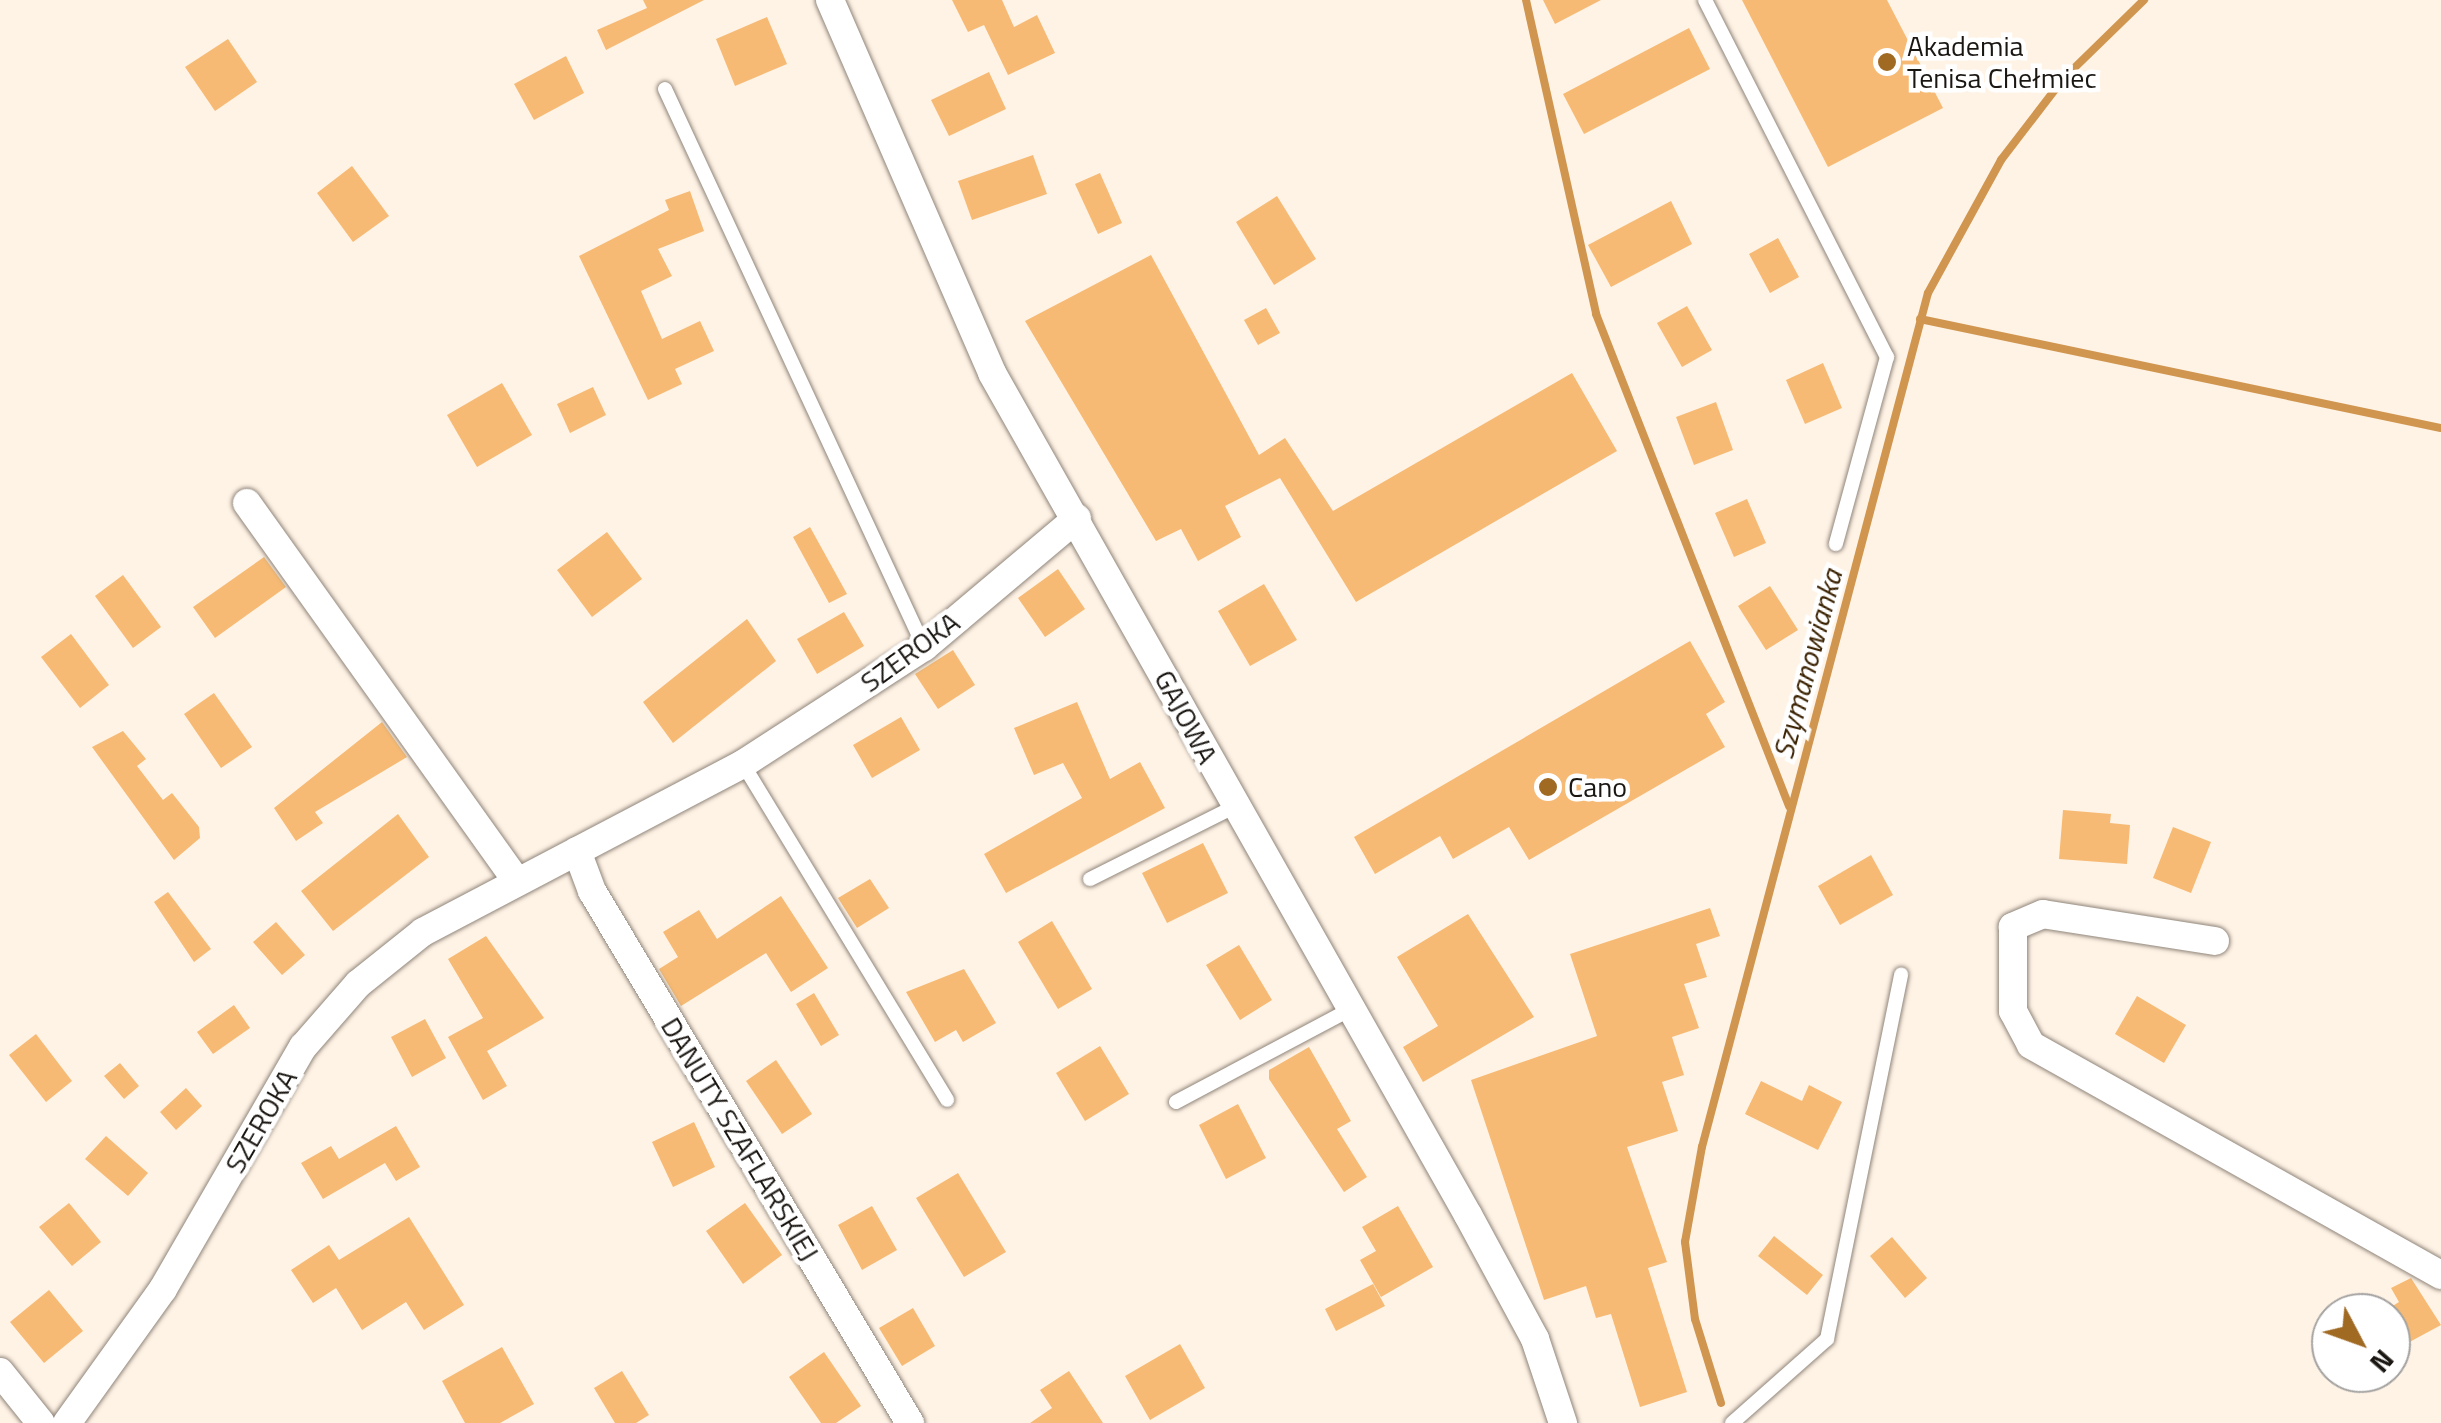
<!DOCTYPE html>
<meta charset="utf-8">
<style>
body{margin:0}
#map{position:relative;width:2441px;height:1423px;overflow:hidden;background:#fff3e6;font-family:"Titillium Web",sans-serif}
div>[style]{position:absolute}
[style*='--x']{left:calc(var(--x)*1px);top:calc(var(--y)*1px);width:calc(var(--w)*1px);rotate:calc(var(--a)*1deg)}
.stream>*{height:8px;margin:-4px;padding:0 4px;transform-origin:4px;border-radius:4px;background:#d09650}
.building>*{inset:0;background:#f6ba74}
.roads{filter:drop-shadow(0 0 2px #90857a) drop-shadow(0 0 2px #90857a)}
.lane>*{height:14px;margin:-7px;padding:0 7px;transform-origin:7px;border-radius:7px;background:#fff}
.street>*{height:28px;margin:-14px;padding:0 14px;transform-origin:14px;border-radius:14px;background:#fff}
.dots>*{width:28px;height:28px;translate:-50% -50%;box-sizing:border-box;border:5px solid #fff;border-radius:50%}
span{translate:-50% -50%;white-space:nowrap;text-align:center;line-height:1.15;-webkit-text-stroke:9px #fff;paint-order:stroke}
.poi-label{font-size:28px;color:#1a1612}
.left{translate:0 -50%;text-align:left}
.street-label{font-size:28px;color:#1a1612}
.water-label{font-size:30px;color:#3c2404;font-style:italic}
.north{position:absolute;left:2311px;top:1293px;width:100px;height:100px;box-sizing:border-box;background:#fff;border:2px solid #a3a2a0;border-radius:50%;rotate:131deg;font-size:28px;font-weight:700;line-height:40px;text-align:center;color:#1a1612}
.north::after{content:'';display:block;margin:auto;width:35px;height:45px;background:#a06a23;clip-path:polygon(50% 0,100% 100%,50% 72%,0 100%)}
</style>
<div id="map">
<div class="stream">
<i style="--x:1526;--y:0;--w:322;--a:77.4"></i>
<i style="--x:1596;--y:314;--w:529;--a:68.58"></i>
<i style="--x:1920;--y:319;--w:532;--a:11.82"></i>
<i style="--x:1721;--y:1403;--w:88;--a:-107.2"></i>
<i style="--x:1695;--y:1319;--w:78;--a:-97.4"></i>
<i style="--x:1685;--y:1242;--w:97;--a:-79.9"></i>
<i style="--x:1702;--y:1147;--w:883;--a:-75.18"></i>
<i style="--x:1928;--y:293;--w:152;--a:-61.2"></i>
<i style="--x:2001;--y:160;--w:103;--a:-52.5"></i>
<i style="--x:2064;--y:78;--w:112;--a:-44.3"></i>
</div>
<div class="building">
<i style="clip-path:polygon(643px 0,704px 0,606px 50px,597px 30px,647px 8px)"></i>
<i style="clip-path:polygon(952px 0,1002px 0,1014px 27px,1037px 15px,1055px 53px,1008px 75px,984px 25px,968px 32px)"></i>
<i style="clip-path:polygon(1543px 0,1601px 0,1555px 24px)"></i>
<i style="clip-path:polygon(1742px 0,1887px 0,1943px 108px,1828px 167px)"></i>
<i style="clip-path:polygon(767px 17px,787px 64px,735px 86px,716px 39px)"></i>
<i style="clip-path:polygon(1689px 28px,1710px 69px,1584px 134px,1563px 94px)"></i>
<i style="clip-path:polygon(228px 39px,257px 82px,215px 111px,185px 67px)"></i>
<i style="clip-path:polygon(566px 56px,584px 93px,534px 120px,514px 84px)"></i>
<i style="clip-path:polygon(989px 72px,1006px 109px,949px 136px,931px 100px)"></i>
<i style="clip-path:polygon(1033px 155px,1047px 194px,972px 220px,958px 181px)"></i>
<i style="clip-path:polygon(352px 166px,389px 216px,353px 242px,317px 193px)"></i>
<i style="clip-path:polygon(1100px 173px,1122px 223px,1098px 234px,1075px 184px)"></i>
<i style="clip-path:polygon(690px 191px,704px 231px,658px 249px,672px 276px,641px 291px,662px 339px,700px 321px,714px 351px,675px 369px,682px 384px,648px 400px,579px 256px,669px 210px,665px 200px)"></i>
<i style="clip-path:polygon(1277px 196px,1316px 259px,1274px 285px,1236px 222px)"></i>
<i style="clip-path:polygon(1671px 201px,1692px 244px,1611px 287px,1588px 245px)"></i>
<i style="clip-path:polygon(1778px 238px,1799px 277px,1770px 293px,1749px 254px)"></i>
<i style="clip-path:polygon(1151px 255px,1259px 455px,1285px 438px,1333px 511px,1572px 373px,1617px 451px,1356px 602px,1280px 478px,1225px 506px,1241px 537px,1198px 561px,1181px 529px,1156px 541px,1025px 321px)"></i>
<i style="clip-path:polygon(1687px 306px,1712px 350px,1682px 367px,1657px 323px)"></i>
<i style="clip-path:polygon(1266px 308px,1280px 333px,1258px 345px,1244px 320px)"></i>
<i style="clip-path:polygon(1823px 363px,1842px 408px,1805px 424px,1786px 380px)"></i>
<i style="clip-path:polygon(502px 383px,532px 435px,477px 467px,447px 415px)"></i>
<i style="clip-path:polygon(593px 387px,606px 415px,570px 433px,557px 404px)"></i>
<i style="clip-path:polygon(1716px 402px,1733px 450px,1694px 465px,1676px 417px)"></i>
<i style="clip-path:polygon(1747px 499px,1766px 543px,1734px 557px,1715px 513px)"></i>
<i style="clip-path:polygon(810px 527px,847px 594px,829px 603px,793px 537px)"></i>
<i style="clip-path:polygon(607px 532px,642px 579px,592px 617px,557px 570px)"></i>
<i style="clip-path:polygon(264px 557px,286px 587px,215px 638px,193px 607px)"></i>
<i style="clip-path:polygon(1058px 569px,1085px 609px,1045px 637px,1018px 598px)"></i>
<i style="clip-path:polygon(123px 575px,161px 627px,133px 648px,95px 596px)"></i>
<i style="clip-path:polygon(1264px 584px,1297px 640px,1250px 666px,1218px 611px)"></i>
<i style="clip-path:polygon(1770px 586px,1798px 630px,1766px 650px,1738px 606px)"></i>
<i style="clip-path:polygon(844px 612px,864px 646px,817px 674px,797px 639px)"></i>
<i style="clip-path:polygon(747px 619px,776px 661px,673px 743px,643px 702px)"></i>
<i style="clip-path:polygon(71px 634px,109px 685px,80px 708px,41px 657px)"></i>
<i style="clip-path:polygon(1690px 641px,1725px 702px,1706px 714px,1725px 747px,1529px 860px,1509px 827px,1453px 859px,1440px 836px,1375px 874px,1354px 837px)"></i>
<i style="clip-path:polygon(953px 650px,975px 685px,938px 709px,915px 674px)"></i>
<i style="clip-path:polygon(214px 693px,252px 747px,221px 768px,184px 714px)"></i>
<i style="clip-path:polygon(1077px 702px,1110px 779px,1140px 762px,1165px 808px,1006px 893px,984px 854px,1082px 798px,1063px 763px,1034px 775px,1014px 728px)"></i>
<i style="clip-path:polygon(901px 717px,920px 750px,872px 778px,853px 745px)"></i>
<i style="clip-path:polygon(382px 722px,407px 757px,315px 812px,323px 823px,296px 841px,274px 808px)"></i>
<i style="clip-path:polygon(123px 731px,146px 759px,137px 766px,163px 800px,172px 793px,199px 827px,200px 838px,174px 860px,92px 747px)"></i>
<i style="clip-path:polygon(2063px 810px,2111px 814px,2110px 823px,2130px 825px,2127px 864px,2059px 859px)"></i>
<i style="clip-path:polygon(398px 814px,429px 857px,333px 931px,301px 891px)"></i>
<i style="clip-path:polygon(2173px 827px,2211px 842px,2191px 893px,2153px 878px)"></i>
<i style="clip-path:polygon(1203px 843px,1228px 893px,1167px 923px,1142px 873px)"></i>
<i style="clip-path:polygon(1871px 855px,1893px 895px,1840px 925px,1818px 886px)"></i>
<i style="clip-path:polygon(870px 879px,889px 908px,857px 928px,838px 898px)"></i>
<i style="clip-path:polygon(168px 892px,211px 949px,194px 962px,154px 902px)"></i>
<i style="clip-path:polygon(781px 896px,828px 968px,791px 992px,766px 953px,681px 1006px,659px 969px,678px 957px,663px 932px,699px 910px,717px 939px)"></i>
<i style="clip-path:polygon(1710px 908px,1720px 936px,1696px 944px,1707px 977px,1684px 984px,1699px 1028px,1672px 1037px,1684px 1075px,1662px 1082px,1678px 1131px,1627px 1147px,1667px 1262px,1648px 1268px,1687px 1392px,1640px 1407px,1611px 1314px,1596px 1318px,1586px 1286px,1544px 1300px,1471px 1080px,1597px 1036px,1570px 954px)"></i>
<i style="clip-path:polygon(1468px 914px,1534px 1017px,1423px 1082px,1403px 1047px,1438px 1026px,1397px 957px)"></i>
<i style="clip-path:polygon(1052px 921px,1092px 989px,1058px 1009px,1018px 942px)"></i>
<i style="clip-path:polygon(276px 922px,305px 955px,282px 975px,253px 942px)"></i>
<i style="clip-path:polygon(486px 936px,544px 1018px,487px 1051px,507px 1086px,483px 1100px,448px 1037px,483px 1018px,448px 959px)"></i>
<i style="clip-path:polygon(1239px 945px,1272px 1000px,1240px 1020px,1206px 965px)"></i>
<i style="clip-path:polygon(964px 969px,996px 1023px,963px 1042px,956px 1030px,935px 1042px,906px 992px)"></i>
<i style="clip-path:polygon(814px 993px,839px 1035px,821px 1046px,796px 1004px)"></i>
<i style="clip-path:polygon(2137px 996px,2186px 1025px,2164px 1063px,2115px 1034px)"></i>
<i style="clip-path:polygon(234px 1005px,250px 1028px,213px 1054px,197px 1032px)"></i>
<i style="clip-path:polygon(425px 1019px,446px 1058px,412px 1077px,391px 1037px)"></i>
<i style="clip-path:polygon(36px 1034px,72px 1081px,46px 1102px,9px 1055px)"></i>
<i style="clip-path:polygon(1100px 1046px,1129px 1094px,1085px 1121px,1056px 1073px)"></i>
<i style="clip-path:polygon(1309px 1047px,1351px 1121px,1337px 1129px,1367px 1177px,1344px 1192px,1269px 1079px,1269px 1070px)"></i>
<i style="clip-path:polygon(776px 1060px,812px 1114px,782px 1134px,746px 1081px)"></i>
<i style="clip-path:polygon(120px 1063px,139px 1086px,124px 1099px,104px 1076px)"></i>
<i style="clip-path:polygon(1761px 1081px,1802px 1101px,1809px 1085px,1842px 1102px,1818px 1150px,1745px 1114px)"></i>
<i style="clip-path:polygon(186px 1088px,202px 1106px,176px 1130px,160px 1112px)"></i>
<i style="clip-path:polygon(1238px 1104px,1266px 1158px,1226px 1179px,1199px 1125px)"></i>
<i style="clip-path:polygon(694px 1122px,715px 1167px,673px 1187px,652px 1142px)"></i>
<i style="clip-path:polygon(396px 1126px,420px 1167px,396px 1181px,385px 1163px,323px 1199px,301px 1163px,331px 1146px,339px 1159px)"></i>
<i style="clip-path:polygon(106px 1136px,148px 1173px,128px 1196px,85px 1159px)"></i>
<i style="clip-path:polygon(958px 1173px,1006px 1252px,964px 1277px,916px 1198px)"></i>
<i style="clip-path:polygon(69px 1203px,101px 1242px,72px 1266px,39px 1227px)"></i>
<i style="clip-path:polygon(745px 1203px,782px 1255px,743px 1284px,706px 1231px)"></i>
<i style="clip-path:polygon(872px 1206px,897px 1250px,862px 1270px,838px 1225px)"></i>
<i style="clip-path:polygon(1398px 1206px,1433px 1267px,1381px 1297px,1360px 1260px,1376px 1251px,1362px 1227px)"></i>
<i style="clip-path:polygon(409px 1217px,464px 1305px,424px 1330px,406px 1302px,362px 1330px,336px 1288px,313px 1303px,291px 1270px,329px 1245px,339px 1260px)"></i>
<i style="clip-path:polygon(1774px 1236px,1823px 1275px,1807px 1295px,1758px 1256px)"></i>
<i style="clip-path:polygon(1892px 1237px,1927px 1278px,1905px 1298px,1870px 1256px)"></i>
<i style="clip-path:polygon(2411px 1278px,2441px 1325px,2391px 1352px,2391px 1307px,2399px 1302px,2391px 1288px)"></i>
<i style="clip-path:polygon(1373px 1284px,1385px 1306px,1336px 1331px,1325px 1309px)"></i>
<i style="clip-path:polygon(49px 1290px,83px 1331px,44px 1363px,10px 1322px)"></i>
<i style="clip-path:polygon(913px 1308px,935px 1346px,902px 1366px,879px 1328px)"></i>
<i style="clip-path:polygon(1180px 1344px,1205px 1388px,1150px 1420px,1125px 1376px)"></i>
<i style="clip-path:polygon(502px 1347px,534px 1404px,500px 1423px,465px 1423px,442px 1381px)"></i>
<i style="clip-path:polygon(824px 1352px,861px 1406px,836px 1423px,821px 1423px,789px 1377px)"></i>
<i style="clip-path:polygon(622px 1371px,649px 1415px,636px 1423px,615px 1423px,594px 1388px)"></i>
<i style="clip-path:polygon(1069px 1371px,1103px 1423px,1030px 1423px,1052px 1408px,1040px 1390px)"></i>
</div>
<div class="roads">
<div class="lane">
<i style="--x:1705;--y:0;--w:401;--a:63"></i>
<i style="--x:1887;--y:357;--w:194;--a:105.3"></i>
<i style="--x:665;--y:89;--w:615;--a:65.1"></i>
<i style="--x:743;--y:764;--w:393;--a:58.7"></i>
<i style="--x:1090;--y:879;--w:161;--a:-26.6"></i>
<i style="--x:1176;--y:1102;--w:196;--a:-28"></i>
<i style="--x:1732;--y:1423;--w:127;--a:-41.5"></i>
<i style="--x:1827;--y:1339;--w:372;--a:-78.5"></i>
</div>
<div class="street">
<i style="--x:830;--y:0;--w:407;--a:66.5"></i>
<i style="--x:992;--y:373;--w:967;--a:60.52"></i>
<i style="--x:1468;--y:1215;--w:141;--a:61.6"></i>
<i style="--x:1535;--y:1339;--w:89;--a:71.6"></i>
<i style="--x:247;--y:503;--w:465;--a:54.5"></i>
<i style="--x:577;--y:851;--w:43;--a:69.4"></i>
<i style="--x:592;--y:891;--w:620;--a:59.13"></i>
<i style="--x:2215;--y:941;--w:174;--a:-171.1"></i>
<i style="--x:2043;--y:914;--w:33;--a:157"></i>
<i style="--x:2013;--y:927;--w:84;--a:90"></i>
<i style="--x:2013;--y:1011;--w:38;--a:62"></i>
<i style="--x:2031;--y:1045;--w:470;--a:29.3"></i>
<i style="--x:0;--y:1372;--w:65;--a:51.2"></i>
<i style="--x:67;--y:1423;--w:165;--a:-54.4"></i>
<i style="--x:163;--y:1289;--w:280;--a:-60"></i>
<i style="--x:303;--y:1047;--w:84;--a:-48.9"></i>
<i style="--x:358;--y:984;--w:83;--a:-38.7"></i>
<i style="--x:423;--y:932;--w:361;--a:-27.7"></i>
<i style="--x:743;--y:764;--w:216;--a:-32.9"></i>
<i style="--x:924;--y:647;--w:200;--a:-40.1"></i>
</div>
</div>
<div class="dots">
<i style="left:1887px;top:62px;background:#a06a23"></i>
<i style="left:1548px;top:787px;background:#a06a23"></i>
</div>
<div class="poi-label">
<span class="left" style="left:1907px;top:62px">Akademia<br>Tenisa Chełmiec</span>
<span class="left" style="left:1568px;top:787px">Cano</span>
</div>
<div class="street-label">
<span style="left:910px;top:652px;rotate:-36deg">SZEROKA</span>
<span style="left:1186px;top:717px;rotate:62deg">GAJOWA</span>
<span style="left:261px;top:1121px;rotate:-60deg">SZEROKA</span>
<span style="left:740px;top:1139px;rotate:59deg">DANUTY SZAFLARSKIEJ</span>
</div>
<div class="water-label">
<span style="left:1807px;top:664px;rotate:-75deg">Szymanowianka</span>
</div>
<div class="north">N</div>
</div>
